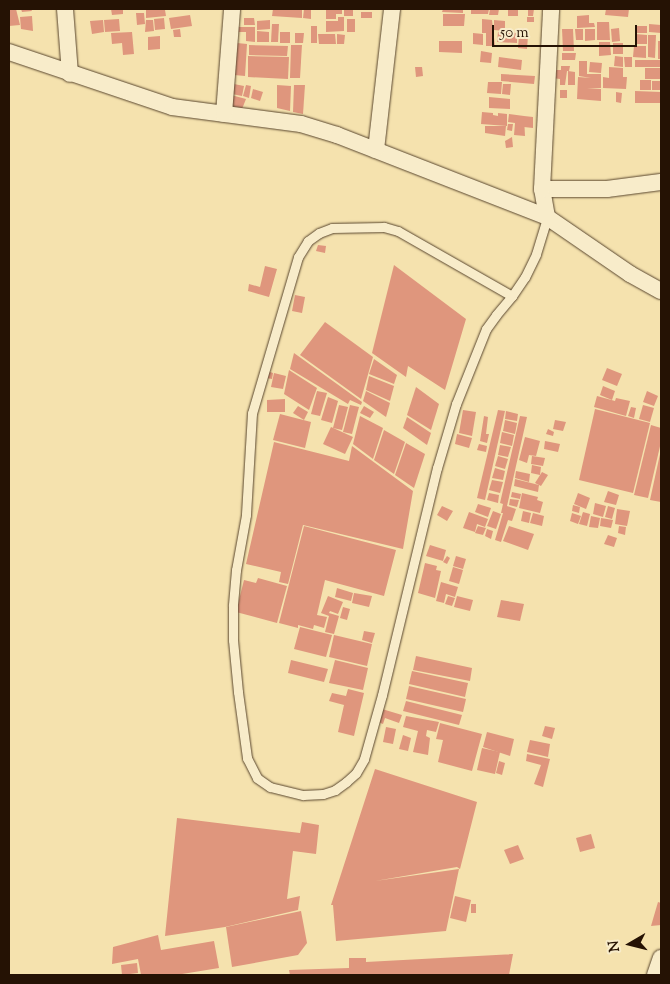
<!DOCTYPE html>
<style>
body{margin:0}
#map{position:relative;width:670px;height:984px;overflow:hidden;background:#f5e2ae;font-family:"Sorts Mill Goudy",serif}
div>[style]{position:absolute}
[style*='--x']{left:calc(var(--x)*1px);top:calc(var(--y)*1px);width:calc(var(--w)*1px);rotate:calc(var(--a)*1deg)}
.building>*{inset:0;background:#df967d}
.roads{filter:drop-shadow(0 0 1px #59462e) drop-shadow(0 0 1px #59462e)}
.lane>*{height:9px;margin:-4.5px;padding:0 4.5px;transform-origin:4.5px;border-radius:4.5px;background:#f8ecca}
.street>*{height:16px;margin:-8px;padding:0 8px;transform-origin:8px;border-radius:8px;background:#f8ecca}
span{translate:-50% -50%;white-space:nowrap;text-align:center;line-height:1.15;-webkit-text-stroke:4px #f8ecca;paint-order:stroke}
.frame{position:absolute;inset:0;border:10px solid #251204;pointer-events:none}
.north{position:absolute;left:605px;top:919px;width:50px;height:50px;-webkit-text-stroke:4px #f8ecca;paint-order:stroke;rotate:262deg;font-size:14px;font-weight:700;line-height:20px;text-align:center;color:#251204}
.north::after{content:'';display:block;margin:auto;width:18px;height:22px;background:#251204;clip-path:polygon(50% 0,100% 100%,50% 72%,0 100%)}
.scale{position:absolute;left:492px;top:25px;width:145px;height:22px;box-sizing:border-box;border:2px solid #251204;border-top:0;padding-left:6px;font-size:15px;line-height:18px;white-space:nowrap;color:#251204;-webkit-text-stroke:4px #f8ecca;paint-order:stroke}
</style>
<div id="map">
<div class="building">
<i style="clip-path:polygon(9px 9px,16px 9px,20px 25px,9px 26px)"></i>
<i style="clip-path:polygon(21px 9px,31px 9px,32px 11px,22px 12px)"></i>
<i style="clip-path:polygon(111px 9px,123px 9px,123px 14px,112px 15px)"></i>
<i style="clip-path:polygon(154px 9px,165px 10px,166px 16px,146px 18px,146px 10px)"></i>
<i style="clip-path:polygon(273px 9px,302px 9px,302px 18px,272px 16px)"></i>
<i style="clip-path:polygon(304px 9px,311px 9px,311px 19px,303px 18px)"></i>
<i style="clip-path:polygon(326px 9px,342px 9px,342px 14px,336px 14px,336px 19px,326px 19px)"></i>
<i style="clip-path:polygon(344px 9px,353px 9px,353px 16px,344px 16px)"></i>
<i style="clip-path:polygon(443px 9px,463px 9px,463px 13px,442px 12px)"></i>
<i style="clip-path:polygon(471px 9px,489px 9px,488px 14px,471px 14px)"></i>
<i style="clip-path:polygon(490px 9px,499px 9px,498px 15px,489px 15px)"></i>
<i style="clip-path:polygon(508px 9px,518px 9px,518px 16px,508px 16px)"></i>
<i style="clip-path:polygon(528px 9px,534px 9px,533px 16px,528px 16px)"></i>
<i style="clip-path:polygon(606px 9px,629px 9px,628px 17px,605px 15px)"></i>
<i style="clip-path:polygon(361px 12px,372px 12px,372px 18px,361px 18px)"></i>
<i style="clip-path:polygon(136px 13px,144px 13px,145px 24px,137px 25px)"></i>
<i style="clip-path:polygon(443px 14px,465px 14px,464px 26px,443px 26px)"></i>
<i style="clip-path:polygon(190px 15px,192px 26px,171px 29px,169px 18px)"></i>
<i style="clip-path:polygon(589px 15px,589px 23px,594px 23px,595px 27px,577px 28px,577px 16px)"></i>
<i style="clip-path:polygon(32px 16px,33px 31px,21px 29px,20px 17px)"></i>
<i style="clip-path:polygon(338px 17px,344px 17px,344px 31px,326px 32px,326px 21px,338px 21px)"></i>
<i style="clip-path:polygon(527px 17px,534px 17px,534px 22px,527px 22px)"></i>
<i style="clip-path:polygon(164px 18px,165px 29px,155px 30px,154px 19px)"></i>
<i style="clip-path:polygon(244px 18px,254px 18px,255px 25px,244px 25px)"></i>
<i style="clip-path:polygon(119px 19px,120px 31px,105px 32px,104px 20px)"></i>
<i style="clip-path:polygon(347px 19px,355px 19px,355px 32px,347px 32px)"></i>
<i style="clip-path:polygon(482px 19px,492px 20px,495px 46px,486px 46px,486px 33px,482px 33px)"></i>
<i style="clip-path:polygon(103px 20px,104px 32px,92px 34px,90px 21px)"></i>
<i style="clip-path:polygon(146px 20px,153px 20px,154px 31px,145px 32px)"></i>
<i style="clip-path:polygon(270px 20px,270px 29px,257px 30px,257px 21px)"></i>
<i style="clip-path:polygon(494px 20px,505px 21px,505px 31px,494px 30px)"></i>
<i style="clip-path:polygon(597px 22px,609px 22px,610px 40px,597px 40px)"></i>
<i style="clip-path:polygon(272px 24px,279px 24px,278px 42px,271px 42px)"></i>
<i style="clip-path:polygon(649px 24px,661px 25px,661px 33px,649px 32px)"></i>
<i style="clip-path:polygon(311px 26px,317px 26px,317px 43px,311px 43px)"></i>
<i style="clip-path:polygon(635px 26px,647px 26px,647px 33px,635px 33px)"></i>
<i style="clip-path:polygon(237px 27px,255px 27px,255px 42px,246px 41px,246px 32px,237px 32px)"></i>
<i style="clip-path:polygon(619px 28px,620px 41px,612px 42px,611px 29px)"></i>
<i style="clip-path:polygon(180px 29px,181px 37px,174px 37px,173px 30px)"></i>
<i style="clip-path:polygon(562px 29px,573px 29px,574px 51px,563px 51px)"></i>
<i style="clip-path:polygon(575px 29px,583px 29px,583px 40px,576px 40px)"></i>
<i style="clip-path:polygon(585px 29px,595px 29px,595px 40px,585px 41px)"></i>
<i style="clip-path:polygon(257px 31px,269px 32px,269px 42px,257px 42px)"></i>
<i style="clip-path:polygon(132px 32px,134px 54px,123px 55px,122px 43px,112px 44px,111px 33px)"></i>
<i style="clip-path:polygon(280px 32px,290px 32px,290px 43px,280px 43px)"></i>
<i style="clip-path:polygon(498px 32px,517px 33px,517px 43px,497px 42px)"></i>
<i style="clip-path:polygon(295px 33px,304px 33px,303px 43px,295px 43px)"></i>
<i style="clip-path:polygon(473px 33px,483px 34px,483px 45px,473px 44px)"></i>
<i style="clip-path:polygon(318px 34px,335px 34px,336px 44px,319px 44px)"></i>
<i style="clip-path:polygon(337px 34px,345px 35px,344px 44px,337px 44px)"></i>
<i style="clip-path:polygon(635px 34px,647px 35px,647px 44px,635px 44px)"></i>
<i style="clip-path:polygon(648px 35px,656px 35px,655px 58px,648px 57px)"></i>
<i style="clip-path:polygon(160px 36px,160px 49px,148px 50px,148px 37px)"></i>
<i style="clip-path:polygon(519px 36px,528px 36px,527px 49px,518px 48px)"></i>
<i style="clip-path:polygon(439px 41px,462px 41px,462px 53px,439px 52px)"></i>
<i style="clip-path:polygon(658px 41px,661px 41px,661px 59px,658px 59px)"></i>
<i style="clip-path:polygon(599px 42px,610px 42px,611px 55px,599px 56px)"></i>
<i style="clip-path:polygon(237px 43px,247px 44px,245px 76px,234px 75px)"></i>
<i style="clip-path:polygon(613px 43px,623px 43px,623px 54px,613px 54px)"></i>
<i style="clip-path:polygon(249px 45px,288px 46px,287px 56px,249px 55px)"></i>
<i style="clip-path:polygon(291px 45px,302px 45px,300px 78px,290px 78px)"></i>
<i style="clip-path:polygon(634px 46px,646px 46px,646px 58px,633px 57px)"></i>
<i style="clip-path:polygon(481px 51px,492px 53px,491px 63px,480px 62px)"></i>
<i style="clip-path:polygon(562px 53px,576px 53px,575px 60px,562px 60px)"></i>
<i style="clip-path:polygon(248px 56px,289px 57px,288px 79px,248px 77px)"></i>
<i style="clip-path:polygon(615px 56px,623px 57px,623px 67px,614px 66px)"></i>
<i style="clip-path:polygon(499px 57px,522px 60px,521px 70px,498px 67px)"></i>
<i style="clip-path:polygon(624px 57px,632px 57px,632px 67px,625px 67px)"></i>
<i style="clip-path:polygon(635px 60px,661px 60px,661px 67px,635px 67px)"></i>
<i style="clip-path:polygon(579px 61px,587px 61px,587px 74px,601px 74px,601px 88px,587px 88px,601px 89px,601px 101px,577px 99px,578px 77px,591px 78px,579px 76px)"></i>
<i style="clip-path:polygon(590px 62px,602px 63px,601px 73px,589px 72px)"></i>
<i style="clip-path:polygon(561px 66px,570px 66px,569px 71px,567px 71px,565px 85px,560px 85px,560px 79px,552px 78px,552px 70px,561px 70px)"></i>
<i style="clip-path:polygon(415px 67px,422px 67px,423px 76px,416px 77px)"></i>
<i style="clip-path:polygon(609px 67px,623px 68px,623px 77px,627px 77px,626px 89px,603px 88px,603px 77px,609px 78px)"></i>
<i style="clip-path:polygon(645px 68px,661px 68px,661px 79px,645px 79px)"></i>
<i style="clip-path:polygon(568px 71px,575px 72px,575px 85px,568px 85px)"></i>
<i style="clip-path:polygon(501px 74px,535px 76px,534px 84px,501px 81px)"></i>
<i style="clip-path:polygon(640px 80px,651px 80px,651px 90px,640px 90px)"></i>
<i style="clip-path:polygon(652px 81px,661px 81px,661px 90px,652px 90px)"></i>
<i style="clip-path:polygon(488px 82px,502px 82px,501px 94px,487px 93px)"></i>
<i style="clip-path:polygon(234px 84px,244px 86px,242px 96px,232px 94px)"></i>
<i style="clip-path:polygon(503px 84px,511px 84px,510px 95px,502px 94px)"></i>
<i style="clip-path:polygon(246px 85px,251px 86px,249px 98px,243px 96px)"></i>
<i style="clip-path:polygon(277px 85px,291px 86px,290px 111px,277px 108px)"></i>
<i style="clip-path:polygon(294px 85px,305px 85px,303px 114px,293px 112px)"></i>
<i style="clip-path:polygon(253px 89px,263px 92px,260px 101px,251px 98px)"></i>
<i style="clip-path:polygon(560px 90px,567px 90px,567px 98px,560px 98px)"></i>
<i style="clip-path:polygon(635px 91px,661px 92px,661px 103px,635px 103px)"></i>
<i style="clip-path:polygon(616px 92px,622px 93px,621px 103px,616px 102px)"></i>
<i style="clip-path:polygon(231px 95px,246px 99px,242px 109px,228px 105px)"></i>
<i style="clip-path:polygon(489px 97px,510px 99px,510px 109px,489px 108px)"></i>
<i style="clip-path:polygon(482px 112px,493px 113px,493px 115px,498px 116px,498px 113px,507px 114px,507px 126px,481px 124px)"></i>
<i style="clip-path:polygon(509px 114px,524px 116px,525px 136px,514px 135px,515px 123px,508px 122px)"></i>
<i style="clip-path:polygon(524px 116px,533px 117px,533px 128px,524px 127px)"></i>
<i style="clip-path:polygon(508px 124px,513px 124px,512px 131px,507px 130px)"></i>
<i style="clip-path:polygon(485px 126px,506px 126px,505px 136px,485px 133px)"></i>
<i style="clip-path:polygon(512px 137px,513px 147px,506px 148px,505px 141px)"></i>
<i style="clip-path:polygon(318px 245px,326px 246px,325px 253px,316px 251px)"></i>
<i style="clip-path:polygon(394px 265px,466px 319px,445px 390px,408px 366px,406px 377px,372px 353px)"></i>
<i style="clip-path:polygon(265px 266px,277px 269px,269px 297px,248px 291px,249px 284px,260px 287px)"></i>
<i style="clip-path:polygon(295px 295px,305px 297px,302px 313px,292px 311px)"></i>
<i style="clip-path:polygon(325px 322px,373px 357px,361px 399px,300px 355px)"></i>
<i style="clip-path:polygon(294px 353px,362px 402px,361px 405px,350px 400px,348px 404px,290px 369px)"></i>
<i style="clip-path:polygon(374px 359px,397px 375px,394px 384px,369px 374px)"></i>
<i style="clip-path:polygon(607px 368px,622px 374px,617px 386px,602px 380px)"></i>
<i style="clip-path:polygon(289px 370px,317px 388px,309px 410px,284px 394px)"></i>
<i style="clip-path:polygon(267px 371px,273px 373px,272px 379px,266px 378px)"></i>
<i style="clip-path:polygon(274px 373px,286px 376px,283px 389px,271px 387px)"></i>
<i style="clip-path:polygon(369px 376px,394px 386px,390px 401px,366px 390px)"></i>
<i style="clip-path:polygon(603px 386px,615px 391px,612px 400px,600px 395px)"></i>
<i style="clip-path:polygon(416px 387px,439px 404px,431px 430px,407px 415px)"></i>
<i style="clip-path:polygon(317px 391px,327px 393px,320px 416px,311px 414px)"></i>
<i style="clip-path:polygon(366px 391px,390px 403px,386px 417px,363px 401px)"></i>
<i style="clip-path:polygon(647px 391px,658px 396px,654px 406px,643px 402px)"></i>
<i style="clip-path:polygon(597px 396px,615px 401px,616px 398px,630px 401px,626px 416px,594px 407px)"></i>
<i style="clip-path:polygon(328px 397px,338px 401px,332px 423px,321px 420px)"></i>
<i style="clip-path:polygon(285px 399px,285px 412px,267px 412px,267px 400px)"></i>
<i style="clip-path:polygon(339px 405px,348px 407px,342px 430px,333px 428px)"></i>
<i style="clip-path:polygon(350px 405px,359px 407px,352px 434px,343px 432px)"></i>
<i style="clip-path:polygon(643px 405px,654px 408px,650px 422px,639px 419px)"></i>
<i style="clip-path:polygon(298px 406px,308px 412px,304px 420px,293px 413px)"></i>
<i style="clip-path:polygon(364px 406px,374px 412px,370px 418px,360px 413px)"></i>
<i style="clip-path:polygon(631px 407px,636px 408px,634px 418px,628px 416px)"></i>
<i style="clip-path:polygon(595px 409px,650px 423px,633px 493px,579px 480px)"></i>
<i style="clip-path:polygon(463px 410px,476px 412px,472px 436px,459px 433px)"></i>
<i style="clip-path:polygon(498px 410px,505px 411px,485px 500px,477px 498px)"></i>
<i style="clip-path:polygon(506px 411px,518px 414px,517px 421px,505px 419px)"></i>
<i style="clip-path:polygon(280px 414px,311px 422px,305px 448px,273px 440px)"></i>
<i style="clip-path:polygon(360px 416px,383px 428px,373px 459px,353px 444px)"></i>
<i style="clip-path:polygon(484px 416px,488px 417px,486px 434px,489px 434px,487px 443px,480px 441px)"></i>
<i style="clip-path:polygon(520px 416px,527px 417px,507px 506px,516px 509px,512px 521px,508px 520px,501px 542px,495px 540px,503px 513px,501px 513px,503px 504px,500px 503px)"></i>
<i style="clip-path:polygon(407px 417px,431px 433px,427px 445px,403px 428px)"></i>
<i style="clip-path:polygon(505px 420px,517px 423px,515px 434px,503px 431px)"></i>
<i style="clip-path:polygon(555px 420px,566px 422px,563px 431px,553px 429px)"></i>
<i style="clip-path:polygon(651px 425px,661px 428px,661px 442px,648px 498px,634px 495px)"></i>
<i style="clip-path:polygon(331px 427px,353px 437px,345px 454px,323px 444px)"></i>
<i style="clip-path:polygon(548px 429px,554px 432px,553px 436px,546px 434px)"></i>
<i style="clip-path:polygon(384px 430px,405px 442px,394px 474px,374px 460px)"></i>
<i style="clip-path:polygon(502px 432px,514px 435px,512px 446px,500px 443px)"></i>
<i style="clip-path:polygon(457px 434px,472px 438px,469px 448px,455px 444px)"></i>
<i style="clip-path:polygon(525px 437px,540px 441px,536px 456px,529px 455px,527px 463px,519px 460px)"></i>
<i style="clip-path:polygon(545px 441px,560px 444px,558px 452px,544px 449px)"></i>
<i style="clip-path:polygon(274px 442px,349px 461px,352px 446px,413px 491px,403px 549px,303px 525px,288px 584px,279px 582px,281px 572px,246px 564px)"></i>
<i style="clip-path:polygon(406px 443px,425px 454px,414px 488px,395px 475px)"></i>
<i style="clip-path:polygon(479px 444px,487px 446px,486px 452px,477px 450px)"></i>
<i style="clip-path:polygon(500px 445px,511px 447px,508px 457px,498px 455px)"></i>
<i style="clip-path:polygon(660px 454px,661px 454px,661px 502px,650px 500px)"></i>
<i style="clip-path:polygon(498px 456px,508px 459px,505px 469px,495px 466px)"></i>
<i style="clip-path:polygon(532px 456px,545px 458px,543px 466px,531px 464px)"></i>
<i style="clip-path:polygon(532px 465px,541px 467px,540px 475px,531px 473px)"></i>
<i style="clip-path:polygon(495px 468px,505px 471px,503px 480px,492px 478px)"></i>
<i style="clip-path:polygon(516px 471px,530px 474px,529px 482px,515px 478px)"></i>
<i style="clip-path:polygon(542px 472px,548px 475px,541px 486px,535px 483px)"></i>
<i style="clip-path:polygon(515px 479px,539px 485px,538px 492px,514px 486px)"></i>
<i style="clip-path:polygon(492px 480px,503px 482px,500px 493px,489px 490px)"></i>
<i style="clip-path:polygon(608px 491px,619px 495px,616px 505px,604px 502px)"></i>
<i style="clip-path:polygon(512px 492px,521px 494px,520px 499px,511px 497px)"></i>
<i style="clip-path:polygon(489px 493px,499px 495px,498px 503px,487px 500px)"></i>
<i style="clip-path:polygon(522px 493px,538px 497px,537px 500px,543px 502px,540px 513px,519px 508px)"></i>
<i style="clip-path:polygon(578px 493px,590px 498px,586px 509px,574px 504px)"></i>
<i style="clip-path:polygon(510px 499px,519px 500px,517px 507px,509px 505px)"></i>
<i style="clip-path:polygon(595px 503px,606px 506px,603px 517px,593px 514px)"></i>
<i style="clip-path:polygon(478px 504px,491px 508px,488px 517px,475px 512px)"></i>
<i style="clip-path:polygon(573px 505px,580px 507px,579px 513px,572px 511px)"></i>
<i style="clip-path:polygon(442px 506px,453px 511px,447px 521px,437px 515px)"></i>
<i style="clip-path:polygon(608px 506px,615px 508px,612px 519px,605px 517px)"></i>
<i style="clip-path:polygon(617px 509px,630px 511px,627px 526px,615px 524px)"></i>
<i style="clip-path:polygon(493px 511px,501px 514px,496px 529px,487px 526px)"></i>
<i style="clip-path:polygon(523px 511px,531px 513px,529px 523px,521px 521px)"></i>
<i style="clip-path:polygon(469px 512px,488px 519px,485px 527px,477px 524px,475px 532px,463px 528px)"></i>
<i style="clip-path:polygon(583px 512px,590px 514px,587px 526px,579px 524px)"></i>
<i style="clip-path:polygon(533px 513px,544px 516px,542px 526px,530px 523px)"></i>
<i style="clip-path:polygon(572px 513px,581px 516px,578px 524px,570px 521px)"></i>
<i style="clip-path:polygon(591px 516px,600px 518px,598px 528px,589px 527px)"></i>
<i style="clip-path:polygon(601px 518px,613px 520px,611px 528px,600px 526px)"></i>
<i style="clip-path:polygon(304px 526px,396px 550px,384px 596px,325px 580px,317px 615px,327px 617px,324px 628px,314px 625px,313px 629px,298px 625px,298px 628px,279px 623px)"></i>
<i style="clip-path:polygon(478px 526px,486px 528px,483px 535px,475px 533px)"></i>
<i style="clip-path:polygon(509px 526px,534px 534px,528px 550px,503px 541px)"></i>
<i style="clip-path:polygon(619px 526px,626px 527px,625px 535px,618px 533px)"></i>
<i style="clip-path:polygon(487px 529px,493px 531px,491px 539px,485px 536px)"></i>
<i style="clip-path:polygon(608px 535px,617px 538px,614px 547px,604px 544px)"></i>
<i style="clip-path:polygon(430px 545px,446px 550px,443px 561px,426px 556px)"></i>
<i style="clip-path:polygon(447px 556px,450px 558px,447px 564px,443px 562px)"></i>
<i style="clip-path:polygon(456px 556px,466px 559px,463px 569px,453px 566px)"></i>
<i style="clip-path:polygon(425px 563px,437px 566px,436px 570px,441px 571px,435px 598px,418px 593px)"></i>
<i style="clip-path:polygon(453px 567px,463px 570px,459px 584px,449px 581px)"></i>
<i style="clip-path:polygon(258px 578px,287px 586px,277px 623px,236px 612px,244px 580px,256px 583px)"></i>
<i style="clip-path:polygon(441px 582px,458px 587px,455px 597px,446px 594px,444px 603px,436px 601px)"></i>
<i style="clip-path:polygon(337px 588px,353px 593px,351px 601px,335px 597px)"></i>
<i style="clip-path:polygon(354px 593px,372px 596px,369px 607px,352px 603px)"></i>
<i style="clip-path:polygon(328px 596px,343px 602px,338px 614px,330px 611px,329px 613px,339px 616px,334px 634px,325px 632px,329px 616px,321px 613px)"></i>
<i style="clip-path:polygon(448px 596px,455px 598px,452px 606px,445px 604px)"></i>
<i style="clip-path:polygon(457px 596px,473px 600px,470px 611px,454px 607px)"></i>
<i style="clip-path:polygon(501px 600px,524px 604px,520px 621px,497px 617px)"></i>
<i style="clip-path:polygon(343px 607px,350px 609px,347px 620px,340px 618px)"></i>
<i style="clip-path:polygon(300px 627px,332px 635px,326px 657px,294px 649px)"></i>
<i style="clip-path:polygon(364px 631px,375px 633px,372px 643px,362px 640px)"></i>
<i style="clip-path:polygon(334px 635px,372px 644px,367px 666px,329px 657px)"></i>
<i style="clip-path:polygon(416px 656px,472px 668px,470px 681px,413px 670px)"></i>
<i style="clip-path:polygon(291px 660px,328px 669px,324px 682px,288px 673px)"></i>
<i style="clip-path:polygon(335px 660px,368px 668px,363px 690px,329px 683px)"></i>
<i style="clip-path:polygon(412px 671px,468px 683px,465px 697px,409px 684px)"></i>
<i style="clip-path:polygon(409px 686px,466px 699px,463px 712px,406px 699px)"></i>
<i style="clip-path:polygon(348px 689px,364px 693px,354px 736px,338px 732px,344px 705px,329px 701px,332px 693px,346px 696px)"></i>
<i style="clip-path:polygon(406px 701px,462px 715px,459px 725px,403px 711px)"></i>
<i style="clip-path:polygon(382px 709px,402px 715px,399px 723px,385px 718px,383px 724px,378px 722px)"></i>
<i style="clip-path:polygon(406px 716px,439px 722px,436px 732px,427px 730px,426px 736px,430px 738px,428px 755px,413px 752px,418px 731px,403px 727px)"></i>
<i style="clip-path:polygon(440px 723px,482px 734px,472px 771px,438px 762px,443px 740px,436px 739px)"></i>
<i style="clip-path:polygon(545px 726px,555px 728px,552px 739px,542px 736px)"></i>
<i style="clip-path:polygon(386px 727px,396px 729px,393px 744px,383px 742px)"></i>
<i style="clip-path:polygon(487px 732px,514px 739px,510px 756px,483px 747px)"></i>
<i style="clip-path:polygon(403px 735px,411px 738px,408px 751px,399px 749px)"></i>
<i style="clip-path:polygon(530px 740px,550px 744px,548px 757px,527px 752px)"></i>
<i style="clip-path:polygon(482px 748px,500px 752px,495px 774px,477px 770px)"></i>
<i style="clip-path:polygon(527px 754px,550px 759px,543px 787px,534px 784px,541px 765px,526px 761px)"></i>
<i style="clip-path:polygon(499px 761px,505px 763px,502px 775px,496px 773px)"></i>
<i style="clip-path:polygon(375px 769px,477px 802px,460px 869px,457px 867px,375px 881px,459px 869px,446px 931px,336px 941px,333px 905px,331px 905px)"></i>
<i style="clip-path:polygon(177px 818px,300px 833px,302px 822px,319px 825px,316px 854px,293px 851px,287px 899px,300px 896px,298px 910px,225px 927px,165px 936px)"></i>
<i style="clip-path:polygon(591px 834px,595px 848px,580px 852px,576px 838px)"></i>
<i style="clip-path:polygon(518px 845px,524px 859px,510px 864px,504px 850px)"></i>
<i style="clip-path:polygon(455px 896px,471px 900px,466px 922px,450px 918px)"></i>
<i style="clip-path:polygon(658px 902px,661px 903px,661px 925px,651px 926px)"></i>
<i style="clip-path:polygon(471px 904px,476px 904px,476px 913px,471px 913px)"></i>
<i style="clip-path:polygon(301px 911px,307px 943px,298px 955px,232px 967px,226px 927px)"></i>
<i style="clip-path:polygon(158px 935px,161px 950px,214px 941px,219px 968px,176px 975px,141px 975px,138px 959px,112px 964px,113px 947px)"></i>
<i style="clip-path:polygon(513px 954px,509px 975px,290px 975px,289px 970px,349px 968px,349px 958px,366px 958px,366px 962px)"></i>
<i style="clip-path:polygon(137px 963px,138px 973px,122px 975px,121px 965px)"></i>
</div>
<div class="roads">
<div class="lane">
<i style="--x:512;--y:296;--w:131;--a:-150.3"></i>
<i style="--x:398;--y:231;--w:15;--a:-164"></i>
<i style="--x:384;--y:227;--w:52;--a:178.9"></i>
<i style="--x:332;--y:228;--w:14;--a:159"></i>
<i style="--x:319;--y:233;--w:14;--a:144"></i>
<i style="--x:308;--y:241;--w:19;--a:122"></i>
<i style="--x:298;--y:257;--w:163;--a:106.4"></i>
<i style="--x:252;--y:413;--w:102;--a:93.4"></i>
<i style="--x:246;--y:515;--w:56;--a:100.3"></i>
<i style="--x:236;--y:570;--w:36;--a:95"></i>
<i style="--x:233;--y:606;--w:34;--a:90"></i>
<i style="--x:233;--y:640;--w:52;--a:84.5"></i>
<i style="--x:238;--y:692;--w:67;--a:82.2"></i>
<i style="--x:247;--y:758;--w:22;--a:63"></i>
<i style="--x:257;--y:778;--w:16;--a:35"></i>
<i style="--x:270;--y:787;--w:34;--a:14"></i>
<i style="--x:303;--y:795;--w:20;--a:-3"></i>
<i style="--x:323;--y:794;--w:13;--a:-18"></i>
<i style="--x:335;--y:790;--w:14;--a:-36"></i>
<i style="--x:346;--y:782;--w:13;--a:-42"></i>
<i style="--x:356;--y:773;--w:16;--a:-60"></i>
<i style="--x:364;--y:759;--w:66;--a:-74.3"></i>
<i style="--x:382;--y:695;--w:234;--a:-76.4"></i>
<i style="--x:437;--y:468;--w:67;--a:-73.5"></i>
<i style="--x:456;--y:404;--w:81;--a:-68.2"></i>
<i style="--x:486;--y:329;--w:17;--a:-54"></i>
<i style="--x:496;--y:315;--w:25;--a:-50"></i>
<i style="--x:512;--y:296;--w:23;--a:-56"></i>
<i style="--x:525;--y:277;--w:25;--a:-64"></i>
<i style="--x:536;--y:254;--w:39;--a:-73"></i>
</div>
<div class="street">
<i style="--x:65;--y:9;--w:65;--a:85.6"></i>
<i style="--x:9;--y:52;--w:172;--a:18.6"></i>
<i style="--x:172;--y:107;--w:130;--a:7.5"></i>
<i style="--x:301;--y:124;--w:38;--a:17"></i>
<i style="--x:337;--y:135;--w:225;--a:21.3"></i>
<i style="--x:547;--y:217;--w:101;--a:34.5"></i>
<i style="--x:630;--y:274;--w:35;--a:29"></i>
<i style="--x:224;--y:114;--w:105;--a:-85.6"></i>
<i style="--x:376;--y:150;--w:142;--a:-83.5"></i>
<i style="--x:542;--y:189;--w:65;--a:0"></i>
<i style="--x:607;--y:189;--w:54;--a:-7.4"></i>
<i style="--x:547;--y:217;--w:28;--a:-100"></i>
<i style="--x:542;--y:189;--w:180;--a:-87.1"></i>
<i style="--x:655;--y:975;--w:18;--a:-71"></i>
</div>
</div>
<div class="frame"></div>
<div class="north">N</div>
<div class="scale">50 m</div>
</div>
